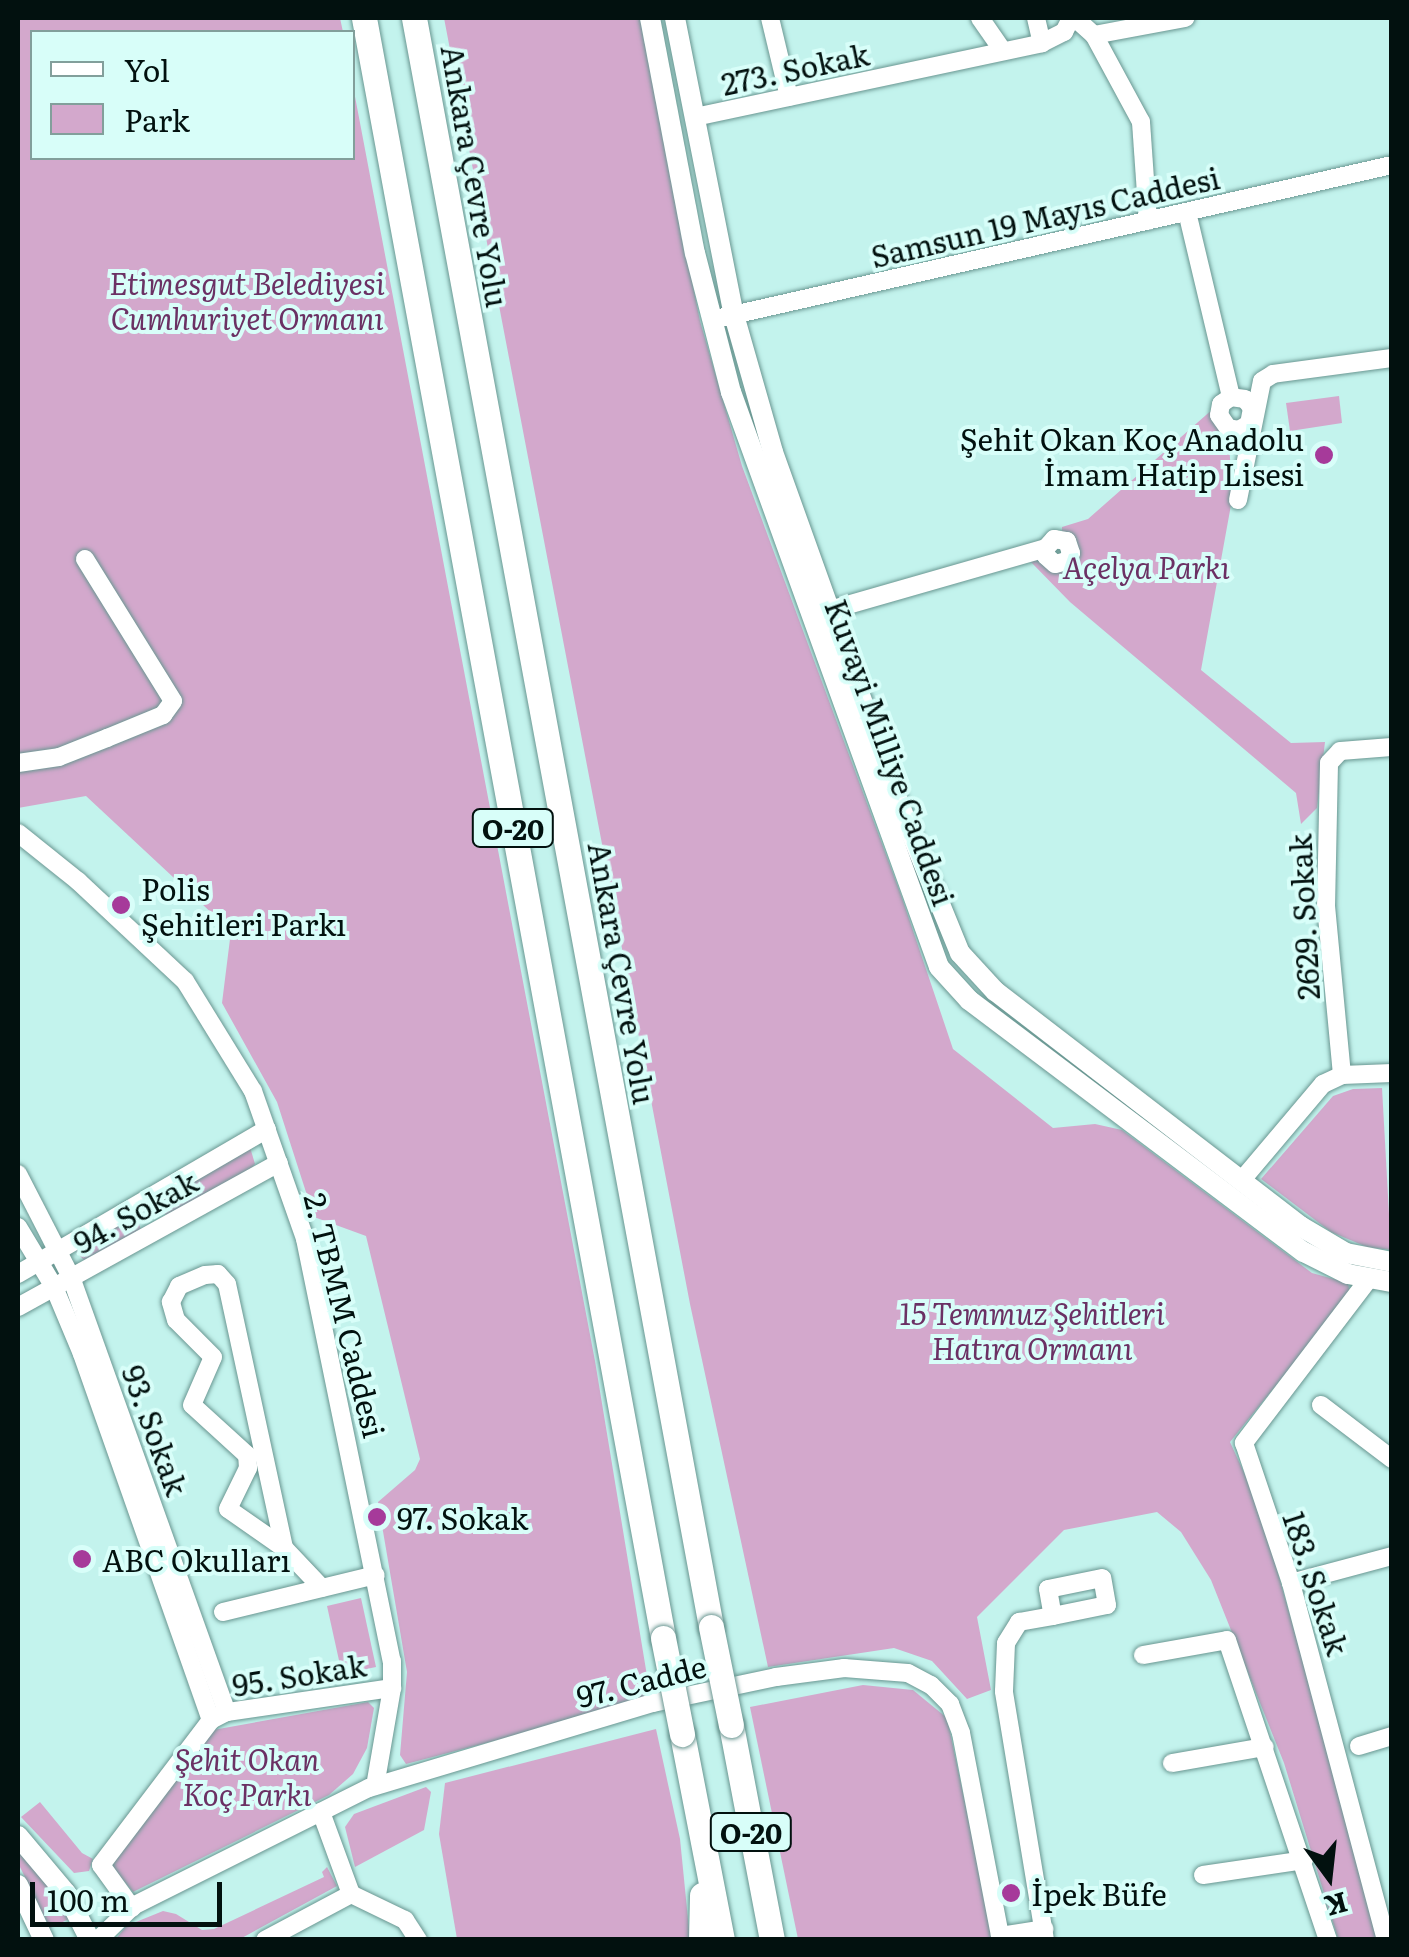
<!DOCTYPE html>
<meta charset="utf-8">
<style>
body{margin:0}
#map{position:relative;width:1409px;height:1957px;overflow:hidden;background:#c3f3ed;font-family:Literata,serif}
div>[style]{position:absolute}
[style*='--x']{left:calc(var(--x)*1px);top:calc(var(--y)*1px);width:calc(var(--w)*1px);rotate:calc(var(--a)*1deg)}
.green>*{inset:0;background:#d3a8cc}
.roads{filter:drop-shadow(0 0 2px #699691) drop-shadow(0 0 2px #699691)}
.minor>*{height:18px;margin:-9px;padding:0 9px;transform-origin:9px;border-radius:9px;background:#fff}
.major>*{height:20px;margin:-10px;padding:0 10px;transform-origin:10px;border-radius:10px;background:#fff}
.highway>*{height:25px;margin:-12.5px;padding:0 12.5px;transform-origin:12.5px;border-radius:12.5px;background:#fff}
.bridges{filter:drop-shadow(0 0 2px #699691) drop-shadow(0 0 2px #699691)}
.highway-bridge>*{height:25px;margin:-12.5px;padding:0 12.5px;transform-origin:12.5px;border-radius:12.5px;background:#fff}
.dots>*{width:28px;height:28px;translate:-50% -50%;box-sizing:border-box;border:5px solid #d8fef9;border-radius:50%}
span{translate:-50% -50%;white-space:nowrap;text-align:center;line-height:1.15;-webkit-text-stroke:8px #d8fef9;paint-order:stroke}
.shield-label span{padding:2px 8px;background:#d8fef9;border:2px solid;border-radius:8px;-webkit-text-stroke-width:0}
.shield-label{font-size:28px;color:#02110f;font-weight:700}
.street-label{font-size:30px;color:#02110f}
.park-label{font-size:30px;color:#6b3164;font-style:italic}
.poi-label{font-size:30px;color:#02110f}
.right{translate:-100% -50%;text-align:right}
.left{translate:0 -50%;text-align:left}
.frame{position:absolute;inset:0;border:20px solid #02110f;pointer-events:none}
.legend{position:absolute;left:30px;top:30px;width:325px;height:130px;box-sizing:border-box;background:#d8fef9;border:2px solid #829f9b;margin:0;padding:12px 18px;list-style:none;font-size:30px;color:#02110f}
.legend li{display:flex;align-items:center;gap:20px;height:50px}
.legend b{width:50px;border:2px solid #829f9b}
.north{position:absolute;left:1279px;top:1827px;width:100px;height:100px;-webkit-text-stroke:8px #d8fef9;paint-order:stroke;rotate:165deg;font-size:28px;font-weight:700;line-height:40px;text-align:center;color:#02110f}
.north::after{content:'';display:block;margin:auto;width:35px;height:45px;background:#02110f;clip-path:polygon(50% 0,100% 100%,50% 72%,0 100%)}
.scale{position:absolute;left:30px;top:1882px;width:192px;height:45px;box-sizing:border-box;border:5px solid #02110f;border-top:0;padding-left:12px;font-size:30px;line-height:35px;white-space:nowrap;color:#02110f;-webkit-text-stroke:8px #d8fef9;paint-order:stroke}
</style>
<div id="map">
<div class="green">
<i style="clip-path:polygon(18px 18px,340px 18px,343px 32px,32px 32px,32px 158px,352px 158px,353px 86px,595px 1361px,651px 1700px,406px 1764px,400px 1755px,407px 1672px,378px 1502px,415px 1470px,420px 1459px,366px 1236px,314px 1217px,277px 1102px,222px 1003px,231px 931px,86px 796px,18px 808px)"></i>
<i style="clip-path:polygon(444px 18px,640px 18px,700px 321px,742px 466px,901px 895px,953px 1049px,1053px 1128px,1095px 1124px,1122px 1130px,1312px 1273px,1348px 1283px,1350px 1294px,1230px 1442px,1258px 1503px,1382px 1939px,1338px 1939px,1284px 1763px,1211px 1580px,1181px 1532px,1157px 1512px,1064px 1530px,977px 1617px,991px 1690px,967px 1699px,932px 1661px,894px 1648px,768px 1667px,690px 1304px)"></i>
<i style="clip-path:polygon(1339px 396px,1342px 423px,1290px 431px,1286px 403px)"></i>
<i style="clip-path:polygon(1214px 408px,1228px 434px,1233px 494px,1201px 670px,1291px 743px,1325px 742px,1317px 808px,1301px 824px,1296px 793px,1070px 602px,1029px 560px,1035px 558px,1045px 567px,1062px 568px,1062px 527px,1088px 519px)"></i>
<i style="clip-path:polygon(1382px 1088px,1391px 1250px,1367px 1247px,1331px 1232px,1261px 1179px,1333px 1096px,1353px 1089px)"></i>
<i style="clip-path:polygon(249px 1144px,255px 1164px,248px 1172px,166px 1215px,155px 1203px)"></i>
<i style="clip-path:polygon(129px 1213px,137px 1218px,141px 1230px,84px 1260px,77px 1253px,75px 1247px)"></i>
<i style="clip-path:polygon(361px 1598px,376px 1667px,342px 1674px,327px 1606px)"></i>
<i style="clip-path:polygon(863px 1685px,913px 1690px,947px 1718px,994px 1939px,798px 1939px,750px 1707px)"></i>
<i style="clip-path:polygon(368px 1702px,374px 1708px,367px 1748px,353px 1774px,329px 1795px,133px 1892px,110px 1864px,213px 1730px)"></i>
<i style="clip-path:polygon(656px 1729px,680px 1839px,690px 1939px,457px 1939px,439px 1834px,445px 1783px)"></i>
<i style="clip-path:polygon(426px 1787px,431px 1792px,424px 1830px,355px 1867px,345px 1827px,354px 1814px)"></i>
<i style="clip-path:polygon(40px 1802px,82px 1853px,93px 1859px,89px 1871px,74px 1873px,21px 1817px)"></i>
<i style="clip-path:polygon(18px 1843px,25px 1851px,71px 1918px,50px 1928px,18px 1863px)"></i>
<i style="clip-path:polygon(327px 1867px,337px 1886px,240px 1939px,116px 1939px,126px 1926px,163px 1911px,176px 1914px,202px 1930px,214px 1929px,324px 1877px,322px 1872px)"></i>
</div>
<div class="roads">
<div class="minor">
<i style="--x:770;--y:18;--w:81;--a:76.5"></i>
<i style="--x:980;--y:18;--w:40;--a:55.1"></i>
<i style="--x:1036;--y:18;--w:26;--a:77"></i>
<i style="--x:1075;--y:18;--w:25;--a:42"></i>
<i style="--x:1094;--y:35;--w:99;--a:61.6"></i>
<i style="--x:1141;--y:122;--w:99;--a:86"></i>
<i style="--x:1094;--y:35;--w:93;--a:-10.6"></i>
<i style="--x:695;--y:117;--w:355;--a:-12"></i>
<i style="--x:1042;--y:43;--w:25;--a:-27"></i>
<i style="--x:1064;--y:32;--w:16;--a:-63"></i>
<i style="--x:1187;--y:212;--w:190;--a:76.6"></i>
<i style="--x:1231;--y:397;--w:12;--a:145"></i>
<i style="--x:1221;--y:404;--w:11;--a:100"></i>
<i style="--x:1219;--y:415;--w:16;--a:55"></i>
<i style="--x:1228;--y:428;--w:11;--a:10"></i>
<i style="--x:1239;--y:430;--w:12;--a:-31"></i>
<i style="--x:1249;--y:424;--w:16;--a:-79"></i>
<i style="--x:1252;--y:408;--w:11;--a:-128"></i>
<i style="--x:1245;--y:399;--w:14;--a:-172"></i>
<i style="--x:720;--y:318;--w:689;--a:-12.83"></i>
<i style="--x:1238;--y:500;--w:121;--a:-78.6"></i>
<i style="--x:1262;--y:381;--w:13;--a:-32"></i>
<i style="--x:1273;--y:374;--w:120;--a:-7.7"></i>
<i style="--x:830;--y:610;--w:225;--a:-16"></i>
<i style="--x:1046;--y:548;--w:12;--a:-48"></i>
<i style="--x:1054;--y:539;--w:13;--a:9"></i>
<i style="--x:1067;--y:541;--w:13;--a:72"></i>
<i style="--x:1071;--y:553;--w:9;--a:117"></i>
<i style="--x:1067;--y:561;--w:12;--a:166"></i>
<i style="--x:1055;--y:564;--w:12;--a:-138"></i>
<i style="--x:1046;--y:556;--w:8;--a:-90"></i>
<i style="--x:18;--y:763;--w:41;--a:-8.3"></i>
<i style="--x:59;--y:757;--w:52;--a:-21.6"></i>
<i style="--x:107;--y:738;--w:61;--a:-22.3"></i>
<i style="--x:163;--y:715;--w:17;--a:-54"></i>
<i style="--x:173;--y:701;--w:167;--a:-121.8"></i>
<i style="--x:18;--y:833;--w:77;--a:38.7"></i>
<i style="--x:78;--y:881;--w:146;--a:43.1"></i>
<i style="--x:185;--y:981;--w:129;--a:58.3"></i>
<i style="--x:253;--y:1091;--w:157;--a:70.6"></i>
<i style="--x:305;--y:1239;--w:431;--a:78.4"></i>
<i style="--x:392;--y:1661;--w:27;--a:90"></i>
<i style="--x:392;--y:1688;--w:99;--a:99.8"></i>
<i style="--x:1342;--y:1075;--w:169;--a:-95.4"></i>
<i style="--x:1326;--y:907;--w:144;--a:-88.8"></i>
<i style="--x:1329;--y:763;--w:16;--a:-47"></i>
<i style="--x:1340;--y:751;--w:52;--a:-4.4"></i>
<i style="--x:18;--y:1174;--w:116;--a:62.8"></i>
<i style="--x:71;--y:1277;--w:462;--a:70.3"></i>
<i style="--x:1241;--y:1181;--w:127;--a:-49.8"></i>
<i style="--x:1323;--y:1084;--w:21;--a:-25"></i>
<i style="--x:1342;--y:1075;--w:50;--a:-2.3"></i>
<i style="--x:18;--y:1227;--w:70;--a:59"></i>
<i style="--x:54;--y:1287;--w:73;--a:67.3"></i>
<i style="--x:82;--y:1354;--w:388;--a:70.6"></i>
<i style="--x:18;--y:1274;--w:288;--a:-30.2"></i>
<i style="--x:1368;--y:1280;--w:205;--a:127.3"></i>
<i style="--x:1244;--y:1443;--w:148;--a:71.4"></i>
<i style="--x:1291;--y:1583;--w:369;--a:75.1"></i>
<i style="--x:18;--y:1307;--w:298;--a:-28.9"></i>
<i style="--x:1321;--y:1405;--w:89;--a:37.3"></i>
<i style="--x:284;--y:1548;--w:68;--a:-145.1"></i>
<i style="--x:228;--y:1509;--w:46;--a:-64"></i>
<i style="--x:248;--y:1468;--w:13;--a:-94"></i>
<i style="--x:247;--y:1455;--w:74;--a:-137.7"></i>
<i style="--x:192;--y:1405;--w:52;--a:-66.4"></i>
<i style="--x:213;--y:1357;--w:52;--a:-135"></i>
<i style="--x:176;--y:1320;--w:19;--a:-106"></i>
<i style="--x:171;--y:1302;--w:18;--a:-63"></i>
<i style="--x:179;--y:1286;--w:28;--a:-23"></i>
<i style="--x:205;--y:1275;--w:13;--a:-4"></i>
<i style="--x:218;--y:1274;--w:13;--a:48"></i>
<i style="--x:227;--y:1284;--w:270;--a:77.8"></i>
<i style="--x:284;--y:1548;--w:55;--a:46.5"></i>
<i style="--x:1291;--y:1583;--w:105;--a:-15"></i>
<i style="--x:223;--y:1612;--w:157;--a:-13.6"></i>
<i style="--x:1143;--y:1655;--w:85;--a:-10.1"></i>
<i style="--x:1227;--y:1640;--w:317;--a:71.4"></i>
<i style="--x:1359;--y:1746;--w:34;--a:-17"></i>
<i style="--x:1172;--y:1763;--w:94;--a:-9.8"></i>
<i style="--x:321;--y:1812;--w:87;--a:69.9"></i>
<i style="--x:351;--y:1894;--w:60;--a:25.7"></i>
<i style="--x:405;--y:1920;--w:24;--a:57"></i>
<i style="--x:1203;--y:1875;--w:102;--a:-8.4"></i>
<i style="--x:132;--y:1908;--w:53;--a:-125.8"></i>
<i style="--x:101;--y:1865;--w:182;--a:-52.8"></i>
<i style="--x:211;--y:1720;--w:18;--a:-27"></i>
<i style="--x:227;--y:1712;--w:167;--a:-8.3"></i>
<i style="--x:1000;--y:1936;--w:45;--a:-9"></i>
<i style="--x:98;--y:1940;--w:49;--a:-44.2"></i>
<i style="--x:133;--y:1906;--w:264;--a:-26.6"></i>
<i style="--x:369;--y:1788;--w:296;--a:-16.7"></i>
<i style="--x:653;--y:1703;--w:126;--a:-11.9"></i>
<i style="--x:776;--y:1677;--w:69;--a:-7.5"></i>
<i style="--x:844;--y:1668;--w:64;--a:4.5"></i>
<i style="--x:908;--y:1673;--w:26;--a:28"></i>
<i style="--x:931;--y:1685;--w:27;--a:45"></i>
<i style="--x:950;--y:1704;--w:31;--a:69"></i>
<i style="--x:961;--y:1733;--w:211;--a:79.1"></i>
<i style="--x:265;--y:1940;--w:98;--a:-28.1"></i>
<i style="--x:1045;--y:1940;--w:252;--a:-99.4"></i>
<i style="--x:1004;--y:1691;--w:48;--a:-87.6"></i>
<i style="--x:1006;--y:1643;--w:25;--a:-58"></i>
<i style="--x:1019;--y:1622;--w:35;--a:-10"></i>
<i style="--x:1053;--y:1616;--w:55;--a:-11.5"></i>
<i style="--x:1107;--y:1605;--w:27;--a:-100"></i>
<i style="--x:1102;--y:1578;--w:55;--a:168.5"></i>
<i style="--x:1048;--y:1589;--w:27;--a:80"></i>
</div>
<div class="major">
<i style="--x:650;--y:18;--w:239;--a:79.2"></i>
<i style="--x:695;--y:253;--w:144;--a:75.5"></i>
<i style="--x:731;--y:392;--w:611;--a:70.11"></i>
<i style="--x:939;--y:967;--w:45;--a:47.7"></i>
<i style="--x:969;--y:1000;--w:419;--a:37"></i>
<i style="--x:1304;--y:1252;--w:49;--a:26.6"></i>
<i style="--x:1348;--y:1274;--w:45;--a:10.3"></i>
<i style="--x:675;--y:18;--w:303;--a:78.8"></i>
<i style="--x:734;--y:315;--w:142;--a:74.1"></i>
<i style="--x:773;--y:452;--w:376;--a:70.3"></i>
<i style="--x:900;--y:806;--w:159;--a:67.8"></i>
<i style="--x:960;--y:953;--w:52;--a:47.4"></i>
<i style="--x:995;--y:991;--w:385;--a:37.6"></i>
<i style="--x:1300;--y:1226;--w:53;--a:30.4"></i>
<i style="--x:1346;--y:1253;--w:47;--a:11.1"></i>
<i style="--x:18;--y:1836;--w:75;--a:49.9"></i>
<i style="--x:66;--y:1893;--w:53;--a:62.9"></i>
<i style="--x:18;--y:1885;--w:61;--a:64.7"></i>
</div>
<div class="highway">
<i style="--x:364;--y:18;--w:1647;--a:79.54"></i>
<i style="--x:414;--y:18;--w:1636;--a:79.54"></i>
<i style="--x:731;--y:1725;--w:219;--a:79.2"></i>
<i style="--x:682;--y:1734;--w:210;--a:79"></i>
<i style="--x:701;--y:1940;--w:45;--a:-88.7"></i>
</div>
</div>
<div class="bridges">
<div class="highway-bridge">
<i style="--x:711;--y:1627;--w:100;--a:78.5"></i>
<i style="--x:663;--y:1638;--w:98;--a:78.8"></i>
</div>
</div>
<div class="dots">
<i style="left:1324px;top:455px;background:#a63a9a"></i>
<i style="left:121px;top:905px;background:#a63a9a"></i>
<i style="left:377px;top:1517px;background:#a63a9a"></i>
<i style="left:82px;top:1559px;background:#a63a9a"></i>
<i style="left:1011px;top:1893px;background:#a63a9a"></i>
</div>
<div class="shield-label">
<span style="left:513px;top:828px">O-20</span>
<span style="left:751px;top:1832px">O-20</span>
</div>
<div class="street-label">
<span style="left:795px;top:68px;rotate:-12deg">273. Sokak</span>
<span style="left:476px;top:176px;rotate:80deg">Ankara Çevre Yolu</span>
<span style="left:1045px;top:216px;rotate:-13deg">Samsun 19 Mayıs Caddesi</span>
<span style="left:891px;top:752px;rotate:70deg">Kuvayi Milliye Caddesi</span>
<span style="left:1303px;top:917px;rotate:-93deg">2629. Sokak</span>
<span style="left:623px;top:973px;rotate:80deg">Ankara Çevre Yolu</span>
<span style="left:135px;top:1211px;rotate:-29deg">94. Sokak</span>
<span style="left:346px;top:1315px;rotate:76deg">2. TBMM Caddesi</span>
<span style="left:156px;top:1430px;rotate:70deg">93. Sokak</span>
<span style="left:1317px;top:1583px;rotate:72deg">183. Sokak</span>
<span style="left:299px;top:1674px;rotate:-9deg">95. Sokak</span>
<span style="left:641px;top:1680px;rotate:-14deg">97. Cadde</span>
</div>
<div class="park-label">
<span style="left:247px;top:299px">Etimesgut Belediyesi<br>Cumhuriyet Ormanı</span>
<span style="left:1146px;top:566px">Açelya Parkı</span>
<span style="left:1032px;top:1329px">15 Temmuz Şehitleri<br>Hatıra Ormanı</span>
<span style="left:247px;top:1775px">Şehit Okan<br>Koç Parkı</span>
</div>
<div class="poi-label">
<span class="right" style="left:1304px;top:455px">Şehit Okan Koç Anadolu<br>İmam Hatip Lisesi</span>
<span class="left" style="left:141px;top:905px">Polis<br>Şehitleri Parkı</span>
<span class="left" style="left:397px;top:1517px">97. Sokak</span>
<span class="left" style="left:102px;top:1559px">ABC Okulları</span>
<span class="left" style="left:1031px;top:1893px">İpek Büfe</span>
</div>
<div class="frame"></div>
<ul class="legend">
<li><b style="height:12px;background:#fff"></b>Yol</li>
<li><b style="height:28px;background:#d3a8cc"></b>Park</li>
</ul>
<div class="north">K</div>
<div class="scale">100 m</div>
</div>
